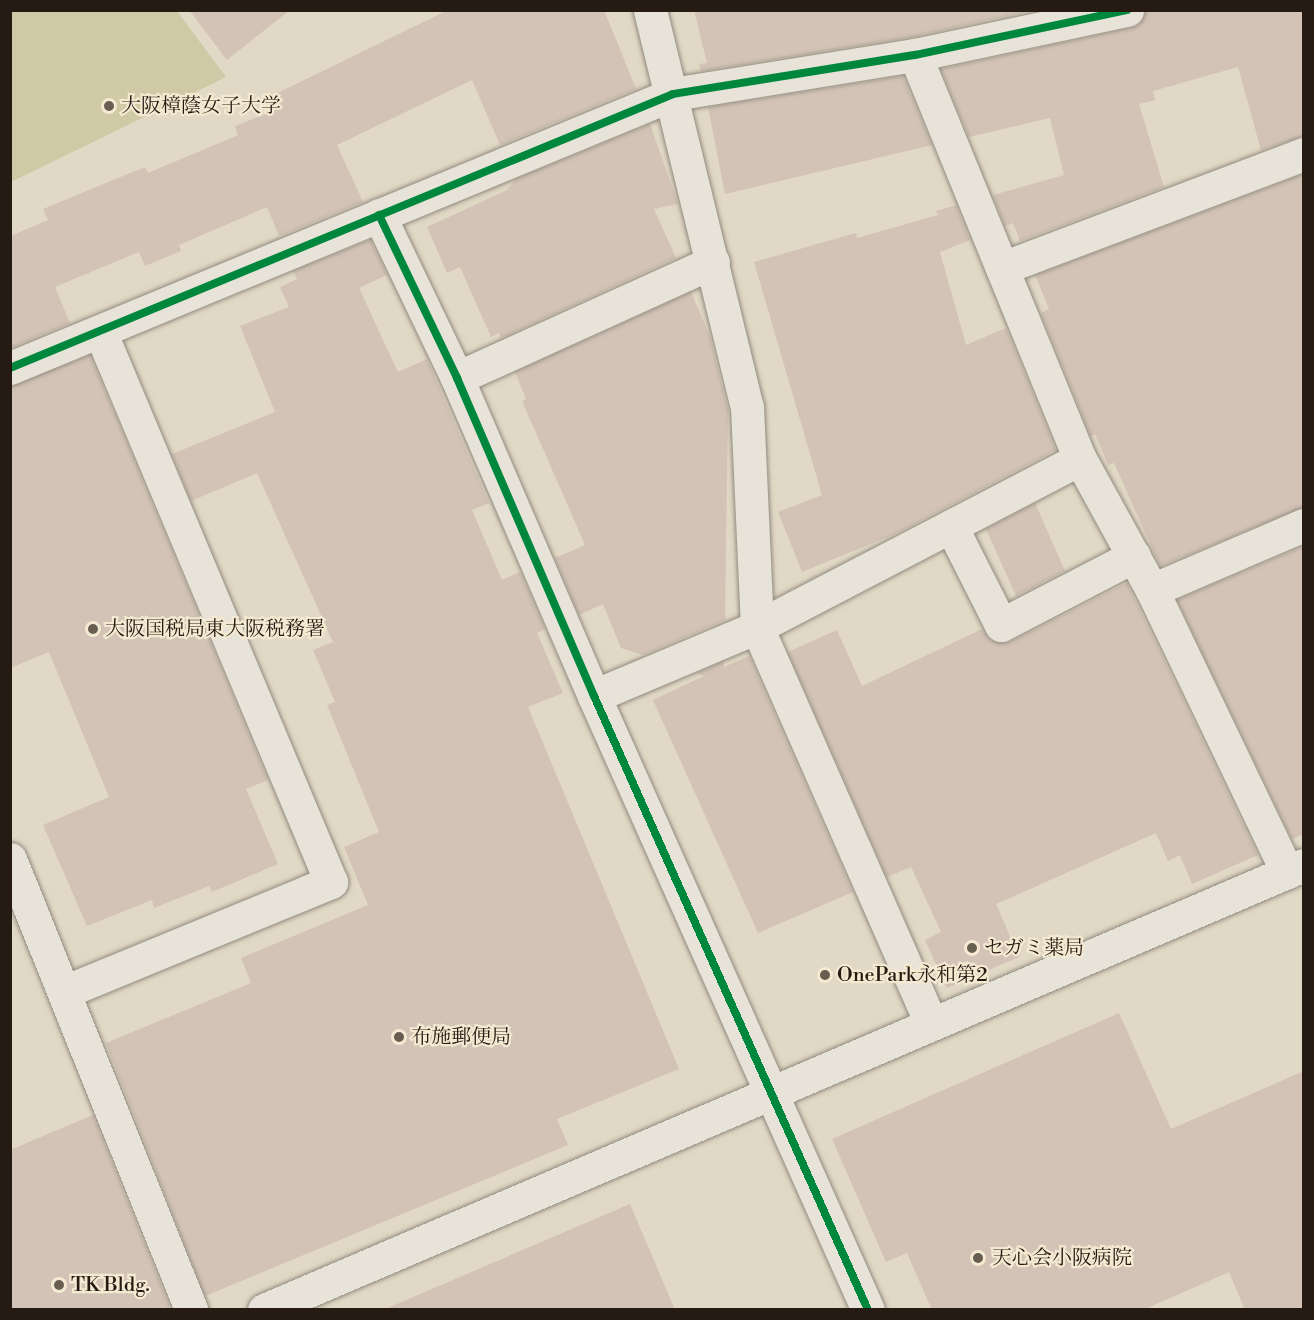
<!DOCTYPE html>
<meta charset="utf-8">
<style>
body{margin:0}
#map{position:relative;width:1314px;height:1320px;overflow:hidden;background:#e1d8c5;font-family:"Libre Bodoni","Noto Serif JP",serif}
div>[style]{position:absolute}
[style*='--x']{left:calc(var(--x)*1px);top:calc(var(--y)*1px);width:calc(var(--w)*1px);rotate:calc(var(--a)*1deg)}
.green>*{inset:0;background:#cfcaa5}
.building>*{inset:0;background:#d3c3b7}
.roads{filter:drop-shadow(0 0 2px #918a7f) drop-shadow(0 0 2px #918a7f)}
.minor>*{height:33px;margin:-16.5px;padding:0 16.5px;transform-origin:16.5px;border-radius:16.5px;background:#e8e3d9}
.cycleway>*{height:8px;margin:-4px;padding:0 4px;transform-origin:4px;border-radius:4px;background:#00873e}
.dots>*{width:16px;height:16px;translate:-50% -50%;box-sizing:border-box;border:3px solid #f4e9d1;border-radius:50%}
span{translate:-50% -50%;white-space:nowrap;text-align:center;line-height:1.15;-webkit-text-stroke:4.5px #f4e9d1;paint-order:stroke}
.poi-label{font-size:20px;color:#261b13}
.left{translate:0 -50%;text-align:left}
.frame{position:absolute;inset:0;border:12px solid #261b13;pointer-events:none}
</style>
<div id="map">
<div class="green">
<i style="clip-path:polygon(11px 10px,177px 11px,226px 77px,11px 182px)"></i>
</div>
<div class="building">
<i style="clip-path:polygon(189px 10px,290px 10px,227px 60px)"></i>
<i style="clip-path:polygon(448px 10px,604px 10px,636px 89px,500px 145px,472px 80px,337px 145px,363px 202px,279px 236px,267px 207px,179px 245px,181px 251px,145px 266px,139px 252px,55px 287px,70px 323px,10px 348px,10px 236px,48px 220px,43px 209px,145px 167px,148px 173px,238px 135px,235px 126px,268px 113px,259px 102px)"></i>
<i style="clip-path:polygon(694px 10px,1034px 10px,912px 37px,701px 71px,699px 64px,707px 63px)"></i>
<i style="clip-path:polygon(1145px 10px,1304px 10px,1304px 136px,1261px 150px,1238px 67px,1153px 91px,1155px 100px,1139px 104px,1164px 187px,1020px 241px,1013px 223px,1005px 226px,993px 195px,1064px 175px,1050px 118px,969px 137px,941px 69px,1131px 28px,1140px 23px)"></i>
<i style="clip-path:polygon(903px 76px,932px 145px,725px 194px,708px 107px)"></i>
<i style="clip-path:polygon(650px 124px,678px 204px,654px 209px,676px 258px,501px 338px,499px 333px,491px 337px,460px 267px,447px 273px,427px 227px,507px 190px,516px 179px)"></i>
<i style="clip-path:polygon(1304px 174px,1304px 507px,1160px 566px,1114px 463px,1108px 465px,1095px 434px,1091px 436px,1041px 313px,1049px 309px,1035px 275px)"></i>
<i style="clip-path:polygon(956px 205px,970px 240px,940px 252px,966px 345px,1006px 328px,1056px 450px,895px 534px,802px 572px,778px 512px,822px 495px,754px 262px,856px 233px,857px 238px,938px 215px,936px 211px)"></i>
<i style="clip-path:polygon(370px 240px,387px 275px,359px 288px,398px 372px,427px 359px,489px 503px,472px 510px,502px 580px,520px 572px,545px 629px,537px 633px,563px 693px,528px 707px,679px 1069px,557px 1119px,568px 1145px,205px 1296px,106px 1043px,251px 983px,241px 958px,368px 905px,344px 847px,379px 832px,327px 705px,335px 702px,313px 650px,333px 642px,257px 473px,191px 501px,172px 454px,275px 412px,240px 326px,289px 307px,280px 287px,297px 279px,293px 271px)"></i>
<i style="clip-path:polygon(691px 292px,710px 336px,728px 410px,725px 620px,643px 655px,621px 648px,603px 604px,579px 615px,555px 558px,585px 545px,522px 401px,526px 399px,515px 372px)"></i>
<i style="clip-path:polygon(90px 355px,268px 780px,246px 789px,278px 864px,212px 892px,209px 886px,154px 908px,152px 900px,87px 926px,43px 825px,109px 797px,49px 652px,10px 668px,10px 386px)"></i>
<i style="clip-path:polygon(1035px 503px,1065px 571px,1016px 596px,986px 529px)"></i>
<i style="clip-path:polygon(1304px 546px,1304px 834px,1292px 839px,1177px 600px)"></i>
<i style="clip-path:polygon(1127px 583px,1258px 855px,1192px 884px,1180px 855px,1168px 861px,1156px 833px,996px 904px,1019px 957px,947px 988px,925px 940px,941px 932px,911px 867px,887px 877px,788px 652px,837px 630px,862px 686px,982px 629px,991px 641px,1010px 642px)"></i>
<i style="clip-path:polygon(749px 656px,853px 892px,758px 933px,653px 700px,704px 676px,696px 673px,724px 661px,724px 667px)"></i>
<i style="clip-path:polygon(1119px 1013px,1171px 1129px,1304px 1071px,1304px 1310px,1245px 1310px,1229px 1272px,1143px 1310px,932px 1310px,907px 1253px,886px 1262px,832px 1139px)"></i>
<i style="clip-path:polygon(93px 1115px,171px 1310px,10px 1310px,10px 1150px)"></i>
<i style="clip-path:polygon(630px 1204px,675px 1310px,383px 1310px)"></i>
</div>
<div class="roads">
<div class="minor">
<i style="--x:650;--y:10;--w:409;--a:76.3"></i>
<i style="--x:747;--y:407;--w:220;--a:87.4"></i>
<i style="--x:757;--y:627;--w:433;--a:66.3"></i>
<i style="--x:915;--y:55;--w:436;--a:67.8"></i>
<i style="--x:1080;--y:459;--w:149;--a:61.2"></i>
<i style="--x:1152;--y:590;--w:313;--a:64.4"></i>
<i style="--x:379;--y:215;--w:181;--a:64.4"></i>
<i style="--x:457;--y:378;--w:346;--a:66.7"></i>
<i style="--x:594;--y:696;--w:672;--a:65.95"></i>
<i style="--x:1002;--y:268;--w:323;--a:-20.7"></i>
<i style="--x:10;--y:368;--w:717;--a:-22.45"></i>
<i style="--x:673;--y:94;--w:245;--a:-9.2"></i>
<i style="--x:915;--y:55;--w:217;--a:-12"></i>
<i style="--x:457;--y:378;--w:281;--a:-24.4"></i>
<i style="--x:951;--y:526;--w:111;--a:63.2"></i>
<i style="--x:1001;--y:625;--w:150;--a:-27.4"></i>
<i style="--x:1152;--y:590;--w:165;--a:-23.2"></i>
<i style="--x:594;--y:696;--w:177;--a:-22.9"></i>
<i style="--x:757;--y:627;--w:364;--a:-27.5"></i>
<i style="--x:10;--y:859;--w:486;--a:68.1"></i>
<i style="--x:64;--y:992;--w:289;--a:-22.4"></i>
<i style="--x:331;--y:882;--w:597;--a:-112.75"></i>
<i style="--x:264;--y:1310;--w:1131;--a:-23.17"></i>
</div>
</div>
<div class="cycleway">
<i style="--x:379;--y:215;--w:181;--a:64.4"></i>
<i style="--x:457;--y:378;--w:346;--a:66.7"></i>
<i style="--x:594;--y:696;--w:672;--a:65.95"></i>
<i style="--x:10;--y:368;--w:717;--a:-22.45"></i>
<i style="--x:673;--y:94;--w:245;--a:-9.2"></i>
<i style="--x:915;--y:55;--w:217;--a:-12"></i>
</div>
<div class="dots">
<i style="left:109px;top:106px;background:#675d51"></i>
<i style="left:93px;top:629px;background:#675d51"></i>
<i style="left:972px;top:948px;background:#675d51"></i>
<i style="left:825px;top:975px;background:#675d51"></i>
<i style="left:399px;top:1037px;background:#675d51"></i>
<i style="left:978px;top:1258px;background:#675d51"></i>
<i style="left:59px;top:1285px;background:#675d51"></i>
</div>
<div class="poi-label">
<span class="left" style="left:121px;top:106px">大阪樟蔭女子大学</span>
<span class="left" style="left:105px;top:629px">大阪国税局東大阪税務署</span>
<span class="left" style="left:984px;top:948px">セガミ薬局</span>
<span class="left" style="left:837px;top:975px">OnePark永和第2</span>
<span class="left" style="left:411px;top:1037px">布施郵便局</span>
<span class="left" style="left:992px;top:1258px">天心会小阪病院</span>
<span class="left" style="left:71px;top:1285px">TK Bldg.</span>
</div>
<div class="frame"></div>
</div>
